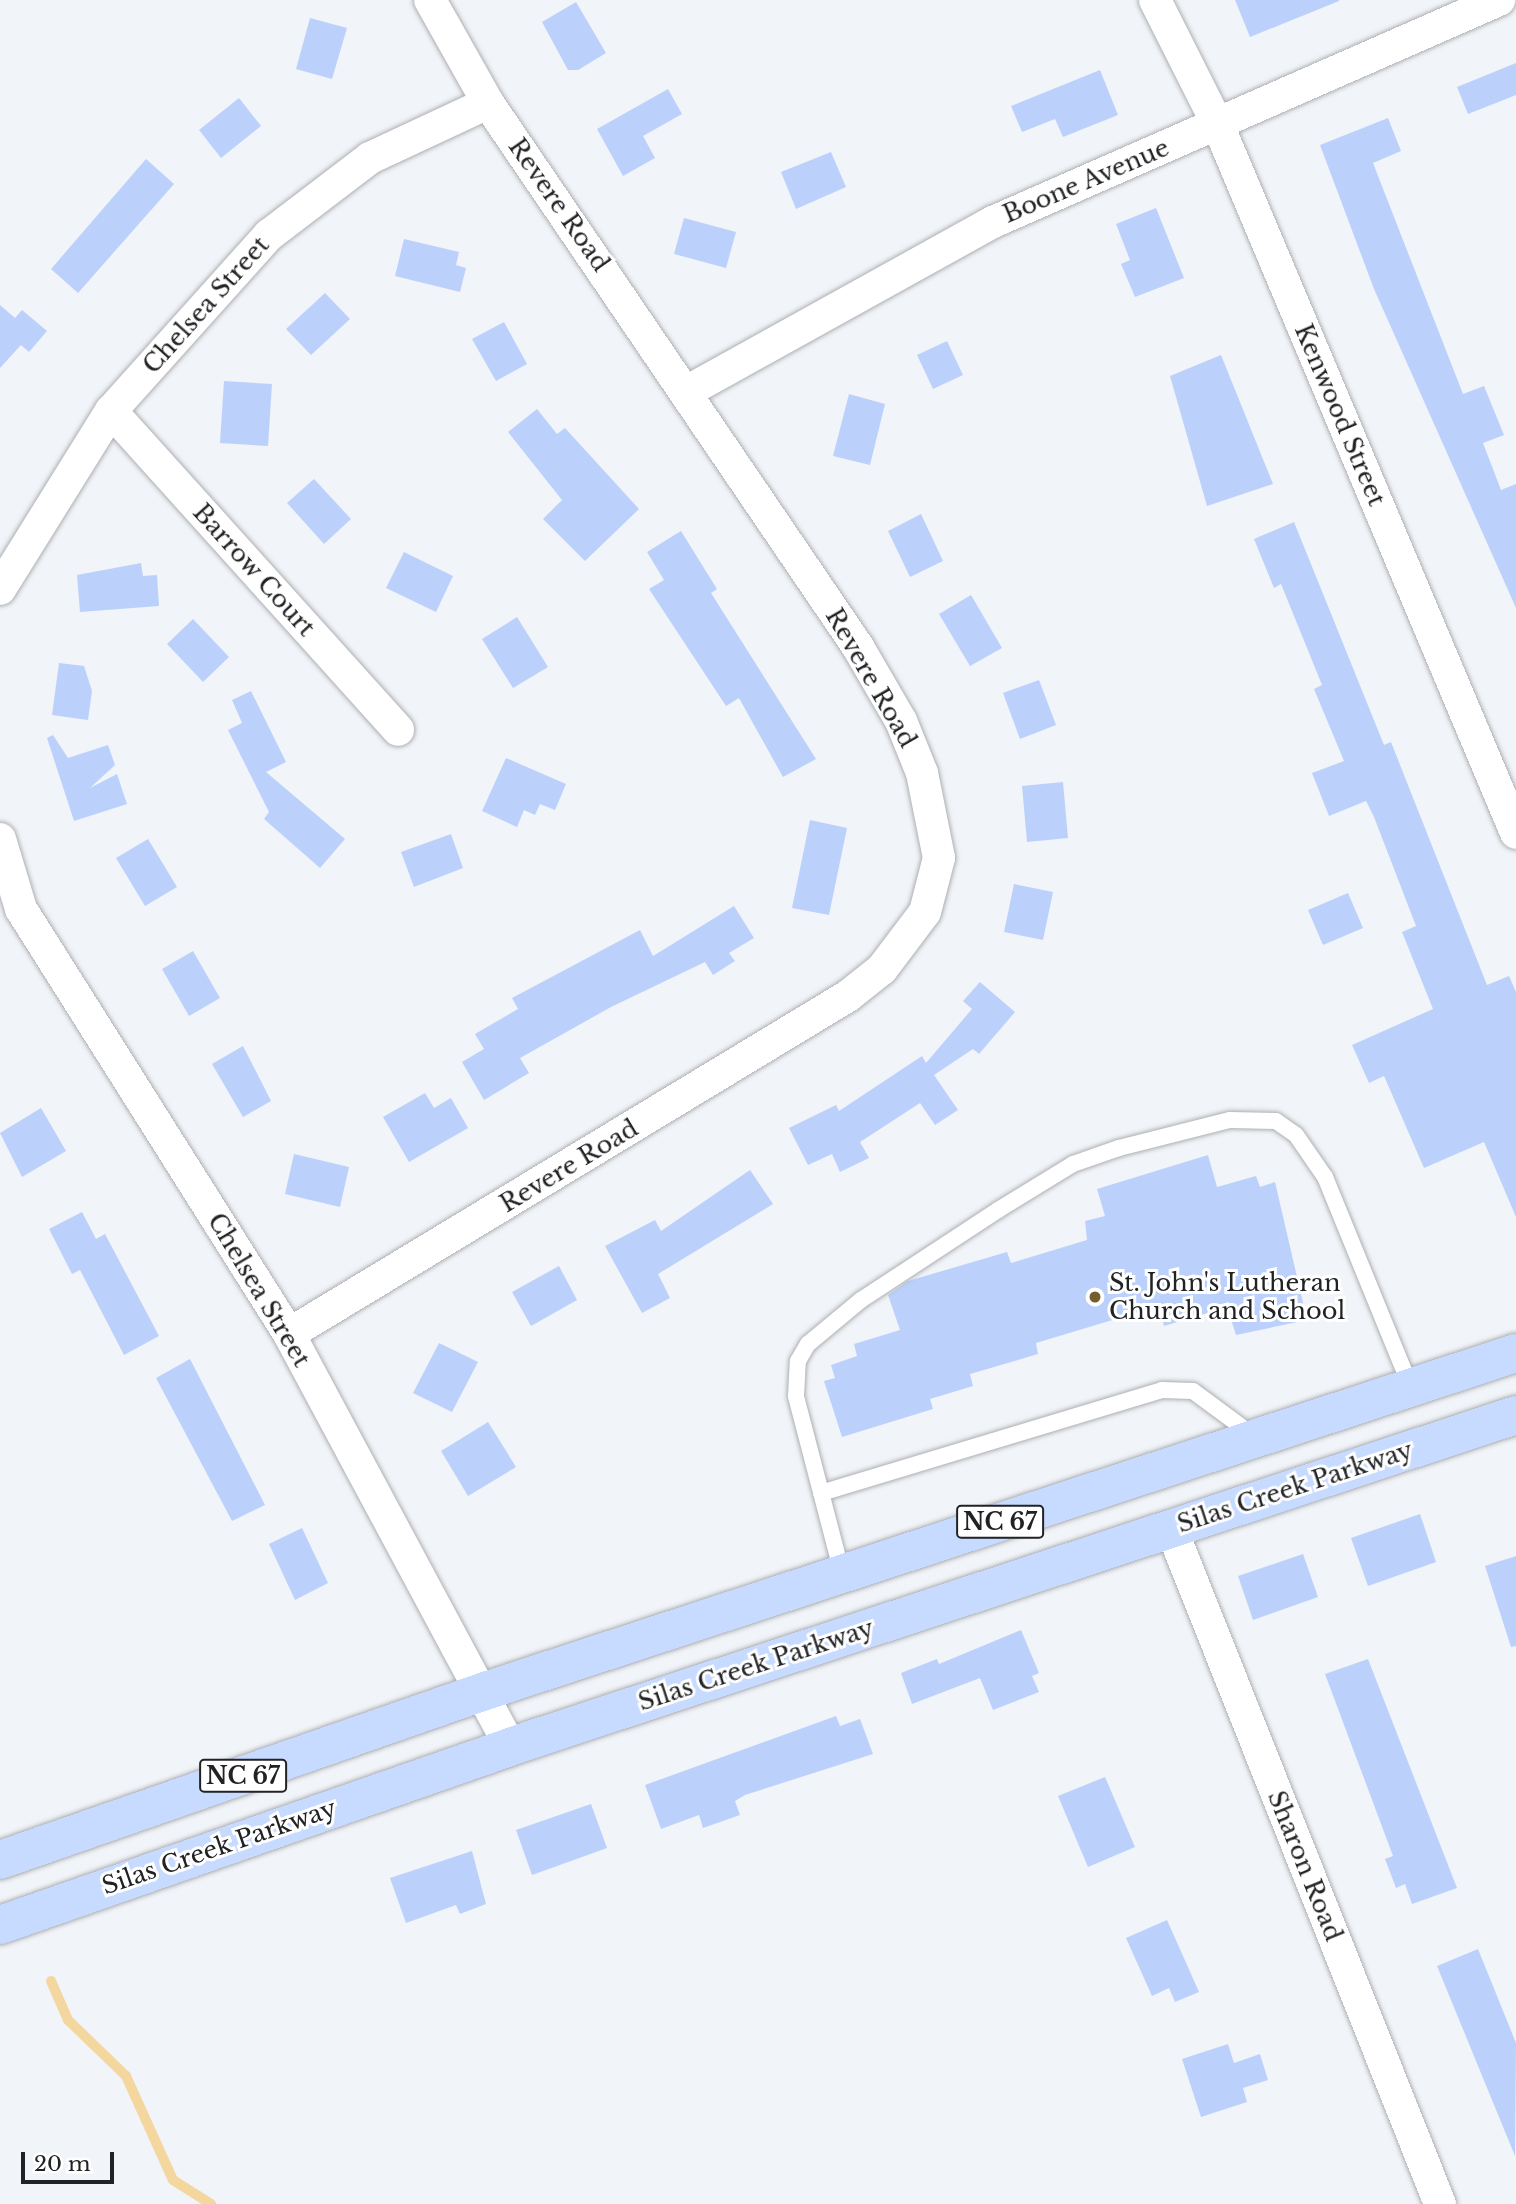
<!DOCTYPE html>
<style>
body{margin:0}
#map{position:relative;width:1516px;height:2204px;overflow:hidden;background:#f1f4f8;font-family:"Libre Baskerville",serif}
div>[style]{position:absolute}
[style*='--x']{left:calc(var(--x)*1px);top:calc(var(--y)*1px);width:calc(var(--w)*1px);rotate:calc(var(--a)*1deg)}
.stream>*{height:10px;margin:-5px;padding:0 5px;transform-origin:5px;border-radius:5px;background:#f3d79e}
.building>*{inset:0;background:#bbd1fc}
.roads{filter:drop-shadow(0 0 2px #adafb3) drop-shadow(0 0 2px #adafb3)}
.service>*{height:16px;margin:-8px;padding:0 8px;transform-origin:8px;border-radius:8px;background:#fff}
.minor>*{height:32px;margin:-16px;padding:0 16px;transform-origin:16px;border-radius:16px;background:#fff}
.primary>*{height:38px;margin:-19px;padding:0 19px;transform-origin:19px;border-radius:19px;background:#c7daff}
.dots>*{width:19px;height:19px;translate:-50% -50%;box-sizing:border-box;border:4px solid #fff;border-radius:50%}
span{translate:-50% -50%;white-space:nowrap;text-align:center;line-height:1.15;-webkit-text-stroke:6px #fff;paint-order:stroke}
.shield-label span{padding:2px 5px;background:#fff;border:2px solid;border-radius:5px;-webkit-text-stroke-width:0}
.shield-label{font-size:23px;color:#212224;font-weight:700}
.street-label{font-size:24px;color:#212224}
.poi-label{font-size:24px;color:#212224}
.left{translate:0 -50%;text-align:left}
.scale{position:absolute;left:21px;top:2152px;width:93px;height:32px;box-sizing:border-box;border:4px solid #212224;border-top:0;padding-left:9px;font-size:21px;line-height:24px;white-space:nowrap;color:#212224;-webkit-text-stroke:5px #fff;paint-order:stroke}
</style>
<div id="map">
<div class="stream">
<i style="--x:51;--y:1981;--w:43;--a:66.4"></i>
<i style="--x:68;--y:2020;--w:81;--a:44"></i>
<i style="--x:126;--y:2076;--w:114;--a:65.7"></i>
<i style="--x:173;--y:2180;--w:45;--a:32.3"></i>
</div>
<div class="building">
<i style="clip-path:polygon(1235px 0,1339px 0,1339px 1px,1250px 37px)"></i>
<i style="clip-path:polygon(576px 2px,606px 53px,578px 70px,568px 70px,542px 22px)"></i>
<i style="clip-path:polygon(310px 18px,347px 28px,332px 79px,296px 69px)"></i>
<i style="clip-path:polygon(1516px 63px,1516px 95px,1468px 114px,1457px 87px)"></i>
<i style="clip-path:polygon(1100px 70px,1118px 115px,1063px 137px,1055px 119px,1022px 132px,1011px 106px)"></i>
<i style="clip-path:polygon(668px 89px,682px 114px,643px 136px,655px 158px,623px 176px,597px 129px)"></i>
<i style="clip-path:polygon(239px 98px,261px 126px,221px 158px,199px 130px)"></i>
<i style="clip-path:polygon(1388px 118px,1401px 151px,1373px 163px,1463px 394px,1484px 386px,1504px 435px,1483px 443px,1501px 490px,1516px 484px,1516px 608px,1374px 289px,1320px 145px)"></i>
<i style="clip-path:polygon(831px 152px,846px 187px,796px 209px,781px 172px)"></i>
<i style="clip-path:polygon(146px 159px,174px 184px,78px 293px,51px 269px)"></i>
<i style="clip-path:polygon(1156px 208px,1184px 278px,1135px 297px,1121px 264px,1130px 260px,1116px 224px)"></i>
<i style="clip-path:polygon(684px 218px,736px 232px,726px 268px,674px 254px)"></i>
<i style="clip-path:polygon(404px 239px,459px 252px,456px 265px,466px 268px,460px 292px,395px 276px)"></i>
<i style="clip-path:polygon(325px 293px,350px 319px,311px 355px,286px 329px)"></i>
<i style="clip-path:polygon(0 305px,15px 318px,22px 310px,47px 331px,29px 352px,21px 345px,0 368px)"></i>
<i style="clip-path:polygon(504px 322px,527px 364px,496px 381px,472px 339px)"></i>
<i style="clip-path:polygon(947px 341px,963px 375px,933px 389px,917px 355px)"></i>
<i style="clip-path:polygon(1221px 355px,1273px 484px,1207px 506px,1170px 376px)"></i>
<i style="clip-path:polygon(224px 381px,272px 384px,268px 446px,220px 443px)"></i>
<i style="clip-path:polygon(849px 394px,885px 404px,870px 465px,833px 456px)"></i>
<i style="clip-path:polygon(537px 409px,557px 434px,565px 428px,639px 509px,585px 561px,543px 519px,562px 500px,508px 432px)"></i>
<i style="clip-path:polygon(314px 479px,351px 519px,324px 544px,287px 503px)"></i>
<i style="clip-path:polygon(921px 514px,943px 561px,910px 577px,888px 531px)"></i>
<i style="clip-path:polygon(1294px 522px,1384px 745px,1391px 742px,1487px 985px,1509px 976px,1516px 992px,1516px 1217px,1484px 1142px,1424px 1168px,1384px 1076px,1369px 1083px,1352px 1045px,1433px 1009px,1402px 932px,1416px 926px,1374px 817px,1366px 801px,1329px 816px,1312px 773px,1344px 761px,1314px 689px,1322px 685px,1281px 584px,1274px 588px,1254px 539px)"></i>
<i style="clip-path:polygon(681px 531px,717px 589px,711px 593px,816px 759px,783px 777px,739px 698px,726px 706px,649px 589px,664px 580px,647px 552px)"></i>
<i style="clip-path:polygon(404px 552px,453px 576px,436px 612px,386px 588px)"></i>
<i style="clip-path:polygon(141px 563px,143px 576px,157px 575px,159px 606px,80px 612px,77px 575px)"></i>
<i style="clip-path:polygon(971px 595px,1002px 648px,970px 666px,939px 614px)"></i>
<i style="clip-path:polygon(517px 617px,548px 667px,513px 688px,482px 639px)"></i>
<i style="clip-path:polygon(193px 619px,229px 657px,203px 682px,167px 644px)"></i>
<i style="clip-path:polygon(59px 663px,84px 666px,92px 691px,88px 720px,52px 715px)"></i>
<i style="clip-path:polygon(1039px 680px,1056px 725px,1020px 739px,1003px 693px)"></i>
<i style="clip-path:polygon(251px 691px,286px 762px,266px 772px,345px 839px,320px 868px,264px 819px,269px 812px,228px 730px,242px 723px,232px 700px)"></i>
<i style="clip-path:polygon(53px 735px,68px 758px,108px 745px,115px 765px,90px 788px,117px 774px,127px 804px,74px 821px,47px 738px)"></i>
<i style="clip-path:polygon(506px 758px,566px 784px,555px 810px,540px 804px,535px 815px,524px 810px,517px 827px,482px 811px)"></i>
<i style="clip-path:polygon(1063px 782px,1068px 838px,1027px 842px,1022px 786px)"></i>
<i style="clip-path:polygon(810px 820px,847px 828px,829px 915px,792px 908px)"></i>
<i style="clip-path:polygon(451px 834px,463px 868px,414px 887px,401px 852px)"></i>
<i style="clip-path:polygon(148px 839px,177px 887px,145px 906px,116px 858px)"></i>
<i style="clip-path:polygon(1014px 884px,1053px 892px,1043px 940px,1004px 932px)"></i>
<i style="clip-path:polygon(1348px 893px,1363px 928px,1323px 945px,1308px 910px)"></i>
<i style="clip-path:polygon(734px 906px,754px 938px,729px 953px,735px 961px,713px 975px,705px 962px,611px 1007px,520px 1058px,529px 1073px,484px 1100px,462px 1062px,484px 1049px,475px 1034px,518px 1009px,512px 998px,640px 930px,653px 956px)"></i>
<i style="clip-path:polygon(193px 951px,220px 998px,189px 1016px,162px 969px)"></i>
<i style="clip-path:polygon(980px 982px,1015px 1012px,979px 1054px,973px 1049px,934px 1075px,958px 1110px,935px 1125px,920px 1103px,860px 1142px,869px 1158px,840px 1172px,832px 1154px,808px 1165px,789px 1128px,836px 1105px,839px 1111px,922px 1056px,926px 1063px,972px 1009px,963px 1001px)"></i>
<i style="clip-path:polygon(243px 1046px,271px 1101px,243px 1117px,212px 1064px)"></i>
<i style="clip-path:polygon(425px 1093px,434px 1108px,451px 1098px,468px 1128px,409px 1162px,383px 1117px)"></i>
<i style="clip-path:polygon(41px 1108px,66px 1151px,22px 1177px,0 1133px)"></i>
<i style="clip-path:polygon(294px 1154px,349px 1167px,340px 1207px,285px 1194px)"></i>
<i style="clip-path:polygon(1208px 1155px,1217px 1187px,1256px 1176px,1260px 1187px,1275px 1182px,1307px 1320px,1236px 1335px,1227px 1307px,1164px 1326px,1159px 1306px,1036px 1343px,1038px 1354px,970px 1374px,973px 1386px,930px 1399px,933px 1409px,842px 1437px,824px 1381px,835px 1378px,831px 1365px,857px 1356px,854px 1344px,900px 1330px,888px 1295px,908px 1281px,1007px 1252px,1011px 1263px,1087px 1240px,1085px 1221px,1105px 1216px,1097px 1189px)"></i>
<i style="clip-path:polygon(750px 1170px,773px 1204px,658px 1274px,670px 1298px,642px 1313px,605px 1246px,655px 1220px,661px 1231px)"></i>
<i style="clip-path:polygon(82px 1212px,96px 1239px,105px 1234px,159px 1336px,124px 1355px,80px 1270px,72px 1274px,49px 1229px)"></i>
<i style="clip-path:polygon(559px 1266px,577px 1300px,531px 1326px,512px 1292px)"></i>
<i style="clip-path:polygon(439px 1343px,478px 1362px,452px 1412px,413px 1393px)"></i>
<i style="clip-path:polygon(190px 1359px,265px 1505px,232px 1521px,156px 1378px)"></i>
<i style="clip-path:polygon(488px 1422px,516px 1467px,468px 1496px,441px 1451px)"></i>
<i style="clip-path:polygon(1420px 1514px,1436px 1562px,1368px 1586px,1351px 1538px)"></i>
<i style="clip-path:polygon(302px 1528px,328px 1583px,295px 1600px,269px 1544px)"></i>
<i style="clip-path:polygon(1303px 1554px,1318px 1597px,1253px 1620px,1238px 1576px)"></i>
<i style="clip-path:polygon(1516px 1556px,1516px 1646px,1511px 1647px,1485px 1566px)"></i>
<i style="clip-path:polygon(1021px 1630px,1039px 1673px,1032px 1676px,1039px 1692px,993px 1710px,980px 1678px,912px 1704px,901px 1673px,937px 1659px,939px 1664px)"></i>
<i style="clip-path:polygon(1368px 1659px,1457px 1888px,1412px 1904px,1405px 1884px,1396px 1888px,1385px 1859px,1393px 1856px,1325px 1674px)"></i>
<i style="clip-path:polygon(836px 1716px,840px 1726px,860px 1719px,873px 1754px,745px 1795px,735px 1801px,740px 1815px,703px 1828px,699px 1815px,661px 1829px,645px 1785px)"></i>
<i style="clip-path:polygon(1105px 1777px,1135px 1847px,1088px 1867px,1058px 1796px)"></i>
<i style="clip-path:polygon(591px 1804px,607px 1848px,532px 1875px,516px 1830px)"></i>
<i style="clip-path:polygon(472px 1851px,486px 1904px,460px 1914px,456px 1905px,406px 1923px,390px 1878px)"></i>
<i style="clip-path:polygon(1167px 1920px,1199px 1992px,1175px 2002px,1169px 1988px,1152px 1996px,1126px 1938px)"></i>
<i style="clip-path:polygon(1478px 1949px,1516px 2043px,1515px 2156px,1437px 1966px)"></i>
<i style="clip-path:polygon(1228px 2044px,1234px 2063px,1260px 2054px,1268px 2080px,1243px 2088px,1247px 2102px,1201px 2117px,1182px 2059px)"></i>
</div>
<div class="roads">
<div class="service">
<i style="--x:821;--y:1493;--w:356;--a:-16.8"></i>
<i style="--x:1162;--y:1390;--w:31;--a:2"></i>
<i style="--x:1193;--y:1391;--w:76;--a:36.4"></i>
<i style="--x:842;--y:1573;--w:183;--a:-104.6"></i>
<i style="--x:796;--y:1396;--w:35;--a:-87"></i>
<i style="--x:798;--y:1361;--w:20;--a:-60"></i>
<i style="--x:808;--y:1344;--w:69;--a:-39.7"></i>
<i style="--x:861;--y:1300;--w:164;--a:-33.3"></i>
<i style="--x:998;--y:1210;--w:88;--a:-31.5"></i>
<i style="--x:1073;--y:1164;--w:49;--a:-19.2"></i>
<i style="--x:1119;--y:1148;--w:114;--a:-14.2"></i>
<i style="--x:1230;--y:1120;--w:46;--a:1.2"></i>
<i style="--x:1276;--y:1121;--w:24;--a:35"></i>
<i style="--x:1296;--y:1135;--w:51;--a:55.4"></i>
<i style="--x:1325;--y:1177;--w:228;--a:67.8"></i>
</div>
<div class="minor">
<i style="--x:1155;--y:0;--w:140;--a:63.3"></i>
<i style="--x:1218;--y:125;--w:768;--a:67.17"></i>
<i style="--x:688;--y:391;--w:349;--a:-29"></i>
<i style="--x:993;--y:222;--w:553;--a:-23.69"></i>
<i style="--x:111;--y:411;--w:429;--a:48"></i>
<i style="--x:0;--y:589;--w:210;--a:-58.1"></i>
<i style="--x:111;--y:411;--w:237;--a:-48.1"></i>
<i style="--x:269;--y:235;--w:127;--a:-37.3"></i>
<i style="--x:370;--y:158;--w:130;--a:-25"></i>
<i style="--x:0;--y:839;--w:73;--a:73.3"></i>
<i style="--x:21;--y:909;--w:502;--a:57.76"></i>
<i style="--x:289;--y:1334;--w:468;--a:61.8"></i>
<i style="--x:289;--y:1334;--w:653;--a:-31.16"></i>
<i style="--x:848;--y:996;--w:43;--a:-38.5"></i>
<i style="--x:882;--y:969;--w:71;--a:-53"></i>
<i style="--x:925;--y:912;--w:56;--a:-75.5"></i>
<i style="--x:939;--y:858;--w:87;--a:-101.3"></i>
<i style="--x:922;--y:773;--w:56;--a:-112"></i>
<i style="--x:901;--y:721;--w:86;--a:-120.2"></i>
<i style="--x:858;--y:647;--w:658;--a:-124.22"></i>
<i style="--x:488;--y:103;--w:118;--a:-119.4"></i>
<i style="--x:1171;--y:1528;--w:728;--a:68.3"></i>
</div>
<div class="primary">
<i style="--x:0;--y:1860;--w:514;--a:-19.21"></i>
<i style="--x:485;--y:1691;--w:1085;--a:-18.15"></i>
<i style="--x:0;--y:1925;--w:565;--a:-19.24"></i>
<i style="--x:533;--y:1739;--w:1035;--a:-18.24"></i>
</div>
</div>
<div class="dots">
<i style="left:1095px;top:1297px;background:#745e2e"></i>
</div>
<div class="shield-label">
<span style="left:1000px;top:1522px">NC 67</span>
<span style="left:243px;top:1776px">NC 67</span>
</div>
<div class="street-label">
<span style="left:1086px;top:181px;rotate:-23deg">Boone Avenue</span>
<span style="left:559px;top:205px;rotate:55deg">Revere Road</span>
<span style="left:206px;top:305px;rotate:-48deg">Chelsea Street</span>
<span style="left:1340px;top:415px;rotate:67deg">Kenwood Street</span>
<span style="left:254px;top:570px;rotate:48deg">Barrow Court</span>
<span style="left:871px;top:678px;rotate:60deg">Revere Road</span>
<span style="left:569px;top:1166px;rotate:-31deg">Revere Road</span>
<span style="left:259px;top:1290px;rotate:59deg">Chelsea Street</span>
<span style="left:1295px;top:1487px;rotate:-18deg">Silas Creek Parkway</span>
<span style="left:756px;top:1665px;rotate:-18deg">Silas Creek Parkway</span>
<span style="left:219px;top:1847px;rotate:-19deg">Silas Creek Parkway</span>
<span style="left:1305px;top:1866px;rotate:68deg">Sharon Road</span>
</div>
<div class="poi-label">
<span class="left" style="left:1109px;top:1297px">St. John's Lutheran<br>Church and School</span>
</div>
<div class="scale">20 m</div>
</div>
